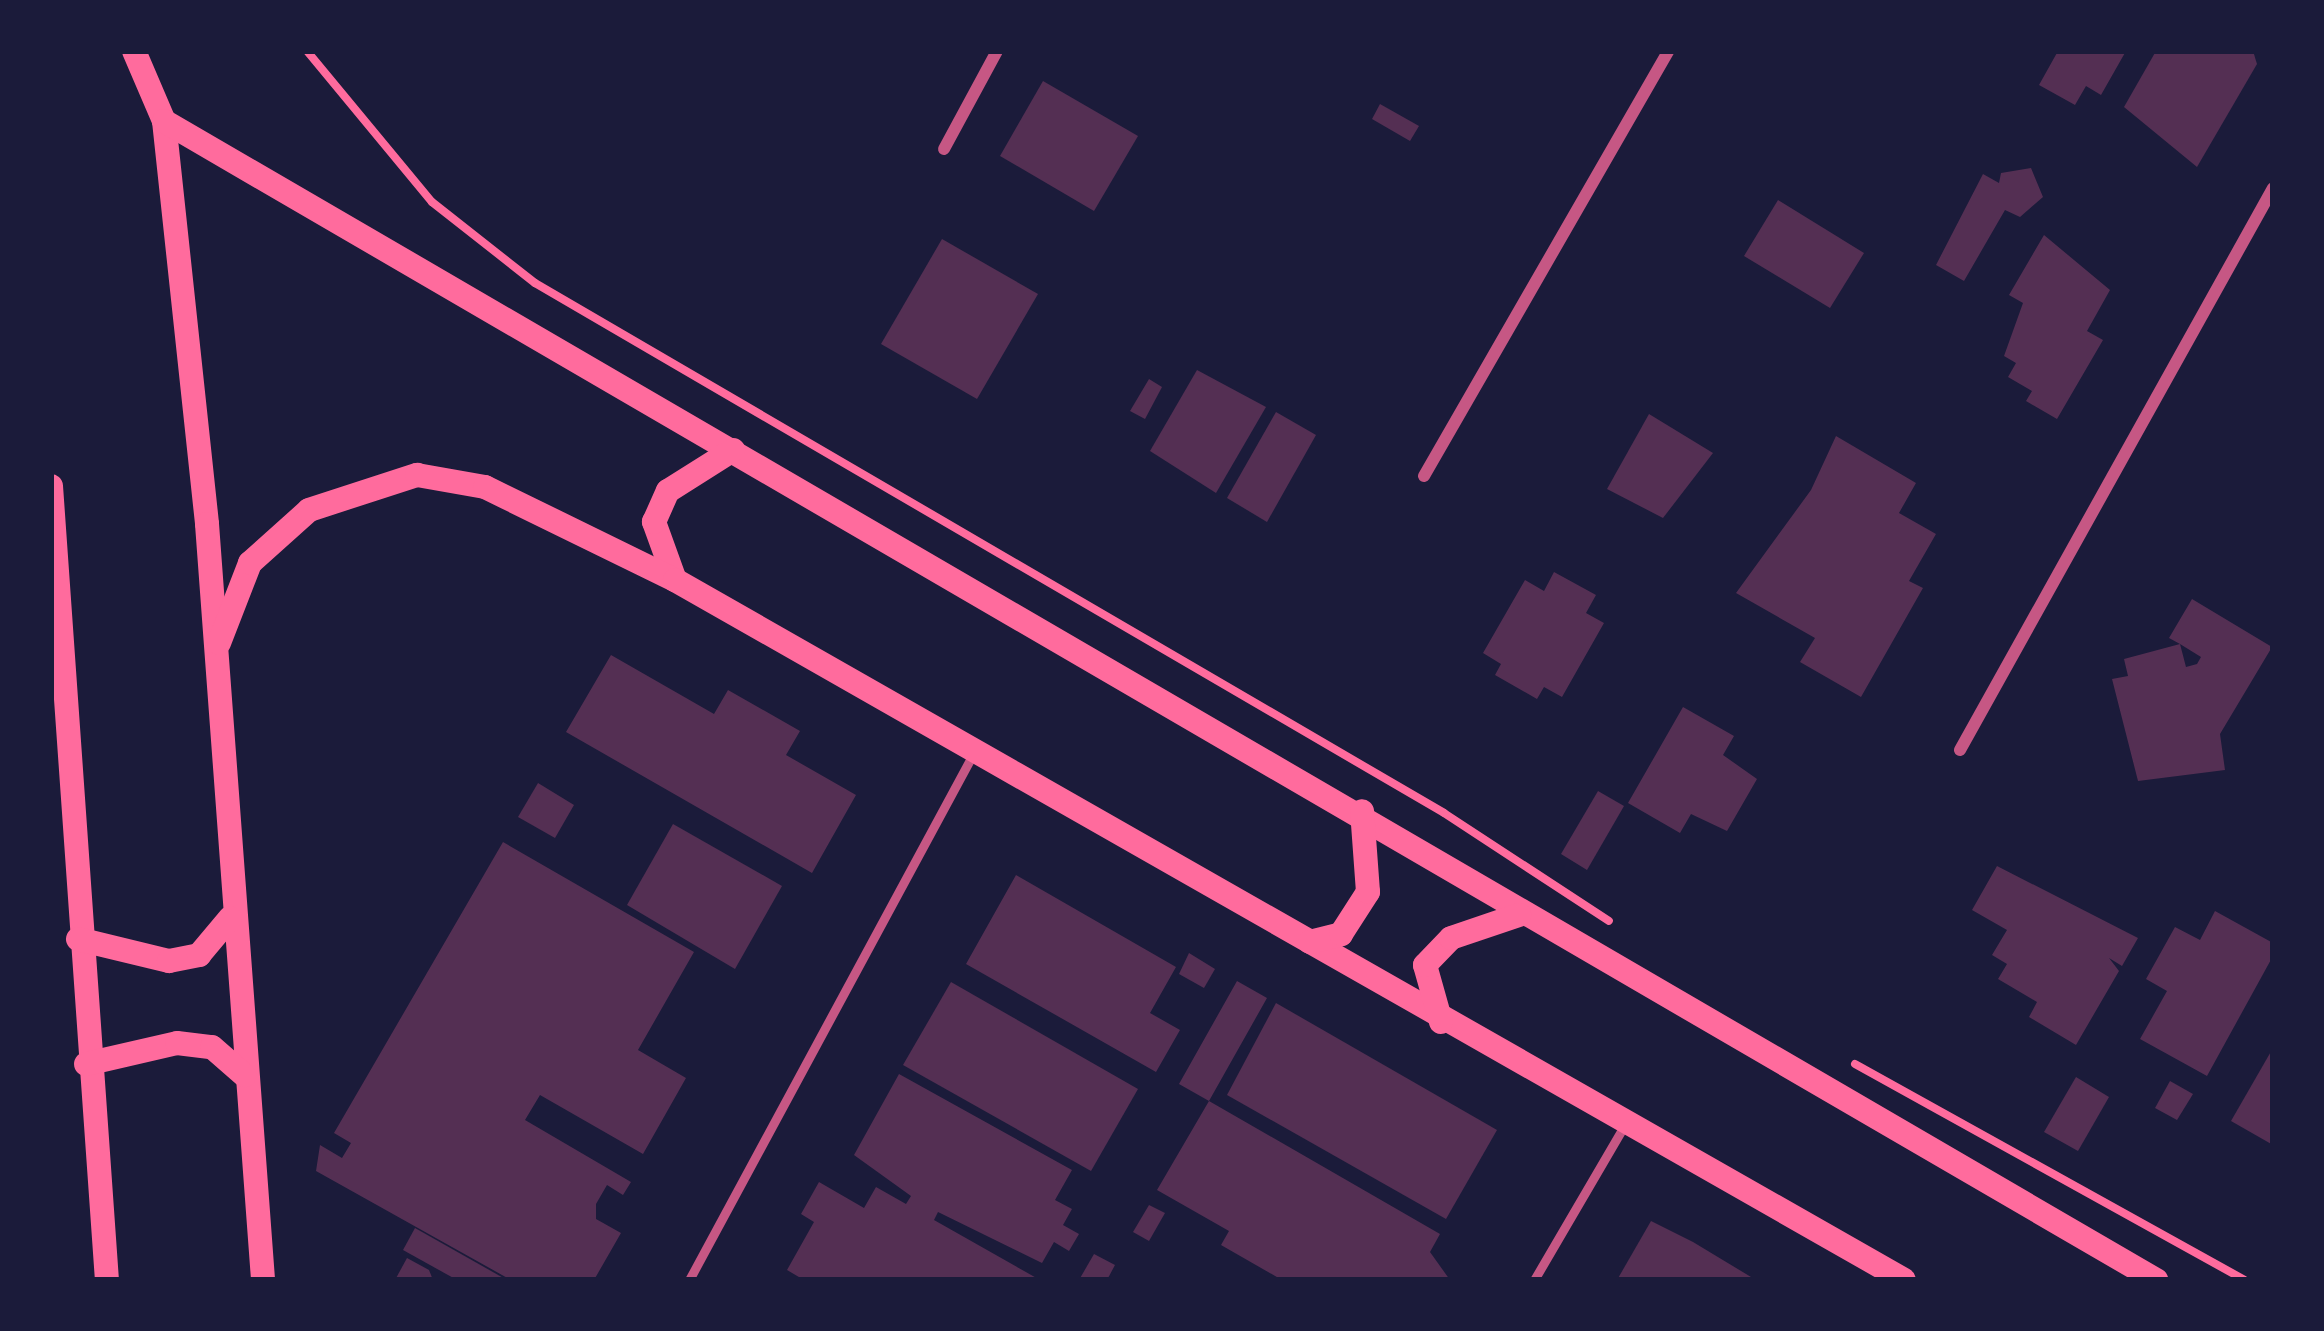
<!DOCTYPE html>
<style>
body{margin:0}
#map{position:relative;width:2324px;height:1331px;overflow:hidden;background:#1b1b3a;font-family:"Open Sans",sans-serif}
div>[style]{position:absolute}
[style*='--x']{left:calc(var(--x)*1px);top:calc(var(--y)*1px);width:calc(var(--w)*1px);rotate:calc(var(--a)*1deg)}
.building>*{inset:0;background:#542f53}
.path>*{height:8px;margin:-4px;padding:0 4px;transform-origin:4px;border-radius:4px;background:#ff6b9d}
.service>*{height:9px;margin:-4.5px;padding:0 4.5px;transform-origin:4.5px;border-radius:4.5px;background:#c65784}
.minor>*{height:12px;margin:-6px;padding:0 6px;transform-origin:6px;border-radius:6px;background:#c65784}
.secondary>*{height:24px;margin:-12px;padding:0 12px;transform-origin:12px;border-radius:12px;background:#ff6b9d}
span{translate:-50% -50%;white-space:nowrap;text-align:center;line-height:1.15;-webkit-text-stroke:12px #1b1b3a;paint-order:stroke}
.frame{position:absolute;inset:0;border:54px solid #1b1b3a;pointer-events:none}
</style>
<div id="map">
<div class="building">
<i style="clip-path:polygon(2058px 51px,2126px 51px,2101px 95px,2086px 86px,2075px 105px,2039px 85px)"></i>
<i style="clip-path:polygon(2156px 51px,2253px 51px,2257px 64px,2197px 167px,2124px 107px)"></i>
<i style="clip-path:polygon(1043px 81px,1138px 136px,1094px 211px,1000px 156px)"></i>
<i style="clip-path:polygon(1380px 104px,1419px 126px,1410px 141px,1372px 119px)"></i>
<i style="clip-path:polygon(2031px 168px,2043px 197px,2020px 217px,2005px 210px,1964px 281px,1936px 265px,1983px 174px,1999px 183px,2001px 173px)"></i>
<i style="clip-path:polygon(1778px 200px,1864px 253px,1830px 308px,1744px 256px)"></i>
<i style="clip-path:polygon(2044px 235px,2110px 290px,2087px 331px,2103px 340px,2057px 419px,2026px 401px,2032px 391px,2008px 377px,2016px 363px,2004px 356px,2023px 303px,2009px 295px)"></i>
<i style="clip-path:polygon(942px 239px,1038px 294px,977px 399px,881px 344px)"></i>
<i style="clip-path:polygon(1197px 370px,1266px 407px,1216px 493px,1150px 451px)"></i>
<i style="clip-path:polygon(1149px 379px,1162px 387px,1145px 419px,1130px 411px)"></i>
<i style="clip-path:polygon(1276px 412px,1316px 435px,1267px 522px,1227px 498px)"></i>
<i style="clip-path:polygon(1649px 414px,1713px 453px,1663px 518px,1607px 489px)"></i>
<i style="clip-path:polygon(1836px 436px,1916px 483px,1899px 513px,1936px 534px,1909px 581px,1923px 588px,1861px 697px,1800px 662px,1815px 638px,1736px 593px,1811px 490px)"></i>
<i style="clip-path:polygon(1554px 572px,1596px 595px,1586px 613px,1604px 623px,1562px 697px,1544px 687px,1537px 699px,1495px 675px,1501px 664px,1483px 653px,1525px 580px,1544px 591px)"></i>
<i style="clip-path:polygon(evenodd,2192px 599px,2272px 647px,2220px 734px,2225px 770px,2138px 781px,2112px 679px,2128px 676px,2124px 659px,2180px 644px,2169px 638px,2192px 599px,2180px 644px,2201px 657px,2197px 664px,2186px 667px,2180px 644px)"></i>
<i style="clip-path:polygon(611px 655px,714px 714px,728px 690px,800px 731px,786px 755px,856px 795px,812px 873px,566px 732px)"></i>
<i style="clip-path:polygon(1683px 707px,1734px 736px,1723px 755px,1757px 779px,1727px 831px,1691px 814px,1680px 833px,1628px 803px)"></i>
<i style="clip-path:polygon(538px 783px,574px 805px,555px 838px,518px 817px)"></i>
<i style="clip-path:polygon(1598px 791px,1624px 806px,1587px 870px,1561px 854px)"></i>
<i style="clip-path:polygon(673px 824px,782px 886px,735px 969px,627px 905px)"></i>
<i style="clip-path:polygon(503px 842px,694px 952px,638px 1050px,686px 1078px,643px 1154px,540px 1095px,525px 1120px,631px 1182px,623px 1195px,607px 1185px,596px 1204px,596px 1219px,621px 1233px,594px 1280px,511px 1280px,316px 1171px,320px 1145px,342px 1158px,351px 1143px,334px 1133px)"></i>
<i style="clip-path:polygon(1997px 866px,2138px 938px,2122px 966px,2109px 958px,2119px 971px,2076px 1045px,2029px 1017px,2037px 1002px,1998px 979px,2007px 964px,1992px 955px,2007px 930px,1972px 910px)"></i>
<i style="clip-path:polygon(1016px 875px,1176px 967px,1150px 1013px,1180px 1030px,1156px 1072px,966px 964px)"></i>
<i style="clip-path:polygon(2215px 911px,2273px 943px,2273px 956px,2207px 1076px,2140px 1039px,2167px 991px,2146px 979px,2175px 927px,2200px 940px)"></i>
<i style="clip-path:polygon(1189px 953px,1215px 969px,1204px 988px,1179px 974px)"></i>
<i style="clip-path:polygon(1237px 981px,1267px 998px,1209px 1101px,1440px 1234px,1430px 1252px,1450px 1280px,1282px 1280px,1221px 1245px,1229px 1231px,1157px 1190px,1209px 1101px,1179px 1084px)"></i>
<i style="clip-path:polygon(951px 982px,1138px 1089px,1091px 1171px,903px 1065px)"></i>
<i style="clip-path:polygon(1276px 1003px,1497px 1130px,1446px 1219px,1227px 1095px)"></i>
<i style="clip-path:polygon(2273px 1048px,2273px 1145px,2231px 1121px)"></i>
<i style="clip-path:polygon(899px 1074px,1072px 1170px,1055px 1200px,1072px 1209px,1063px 1225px,1079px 1234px,1069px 1251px,1054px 1242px,1042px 1263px,938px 1212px,934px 1220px,1040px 1280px,804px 1280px,787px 1270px,814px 1222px,801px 1214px,819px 1182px,864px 1208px,876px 1187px,906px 1204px,911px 1196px,854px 1155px)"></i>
<i style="clip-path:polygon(2076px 1077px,2109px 1097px,2078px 1151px,2044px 1132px)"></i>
<i style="clip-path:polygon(2170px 1081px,2193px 1094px,2177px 1120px,2155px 1108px)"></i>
<i style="clip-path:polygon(1149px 1205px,1165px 1213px,1149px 1241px,1133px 1232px)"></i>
<i style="clip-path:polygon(1651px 1221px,1693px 1242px,1756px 1280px,1617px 1280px)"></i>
<i style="clip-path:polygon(415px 1228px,507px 1280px,457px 1280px,403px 1250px)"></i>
<i style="clip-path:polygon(1094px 1254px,1115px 1265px,1107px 1280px,1079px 1280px)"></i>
<i style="clip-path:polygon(407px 1258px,429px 1270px,433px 1280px,395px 1280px)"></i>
</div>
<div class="path">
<i style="--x:307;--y:51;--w:196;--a:50.4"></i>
<i style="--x:432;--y:202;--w:131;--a:38.2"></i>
<i style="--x:535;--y:283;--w:1052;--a:30.24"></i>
<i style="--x:1444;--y:813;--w:197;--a:33.2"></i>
<i style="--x:1855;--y:1064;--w:445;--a:29"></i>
</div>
<div class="service">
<i style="--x:689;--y:1280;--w:596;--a:-61.63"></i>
<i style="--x:1534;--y:1280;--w:181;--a:-59.7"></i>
</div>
<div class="minor">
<i style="--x:944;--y:149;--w:111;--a:-61.6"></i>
<i style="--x:1424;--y:476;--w:490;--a:-60.1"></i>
<i style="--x:1960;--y:750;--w:643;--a:-60.88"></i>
</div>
<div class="secondary">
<i style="--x:134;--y:51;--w:76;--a:66.8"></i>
<i style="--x:164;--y:121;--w:405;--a:83.9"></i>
<i style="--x:207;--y:524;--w:758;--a:85.76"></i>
<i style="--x:164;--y:121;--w:2305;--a:30.19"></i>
<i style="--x:51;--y:486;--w:796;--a:85.97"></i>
<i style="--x:675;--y:580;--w:62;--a:-109.9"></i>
<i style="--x:654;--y:522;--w:34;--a:-66"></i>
<i style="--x:668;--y:491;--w:77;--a:-32.2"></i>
<i style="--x:219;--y:643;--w:86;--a:-68.8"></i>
<i style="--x:250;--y:563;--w:79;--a:-41.9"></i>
<i style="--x:309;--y:510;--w:114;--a:-18"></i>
<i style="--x:417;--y:475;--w:69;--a:10"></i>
<i style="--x:485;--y:487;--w:212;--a:26.1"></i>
<i style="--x:675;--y:580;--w:1414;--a:29.66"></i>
<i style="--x:78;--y:939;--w:94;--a:13.6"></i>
<i style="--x:169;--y:961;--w:31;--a:-11"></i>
<i style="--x:199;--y:955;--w:48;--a:-50"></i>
<i style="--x:1310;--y:942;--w:32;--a:-14"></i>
<i style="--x:1341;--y:934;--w:50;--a:-57.3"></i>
<i style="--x:1368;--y:892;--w:81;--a:-94.2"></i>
<i style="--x:1441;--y:1022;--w:59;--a:-105.7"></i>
<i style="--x:1425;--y:965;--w:37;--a:-46"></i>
<i style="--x:1451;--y:938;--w:72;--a:-18.7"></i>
<i style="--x:86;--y:1064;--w:93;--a:-13"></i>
<i style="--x:177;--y:1043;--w:35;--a:7"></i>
<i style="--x:212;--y:1047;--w:43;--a:41.2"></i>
</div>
<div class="frame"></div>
</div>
